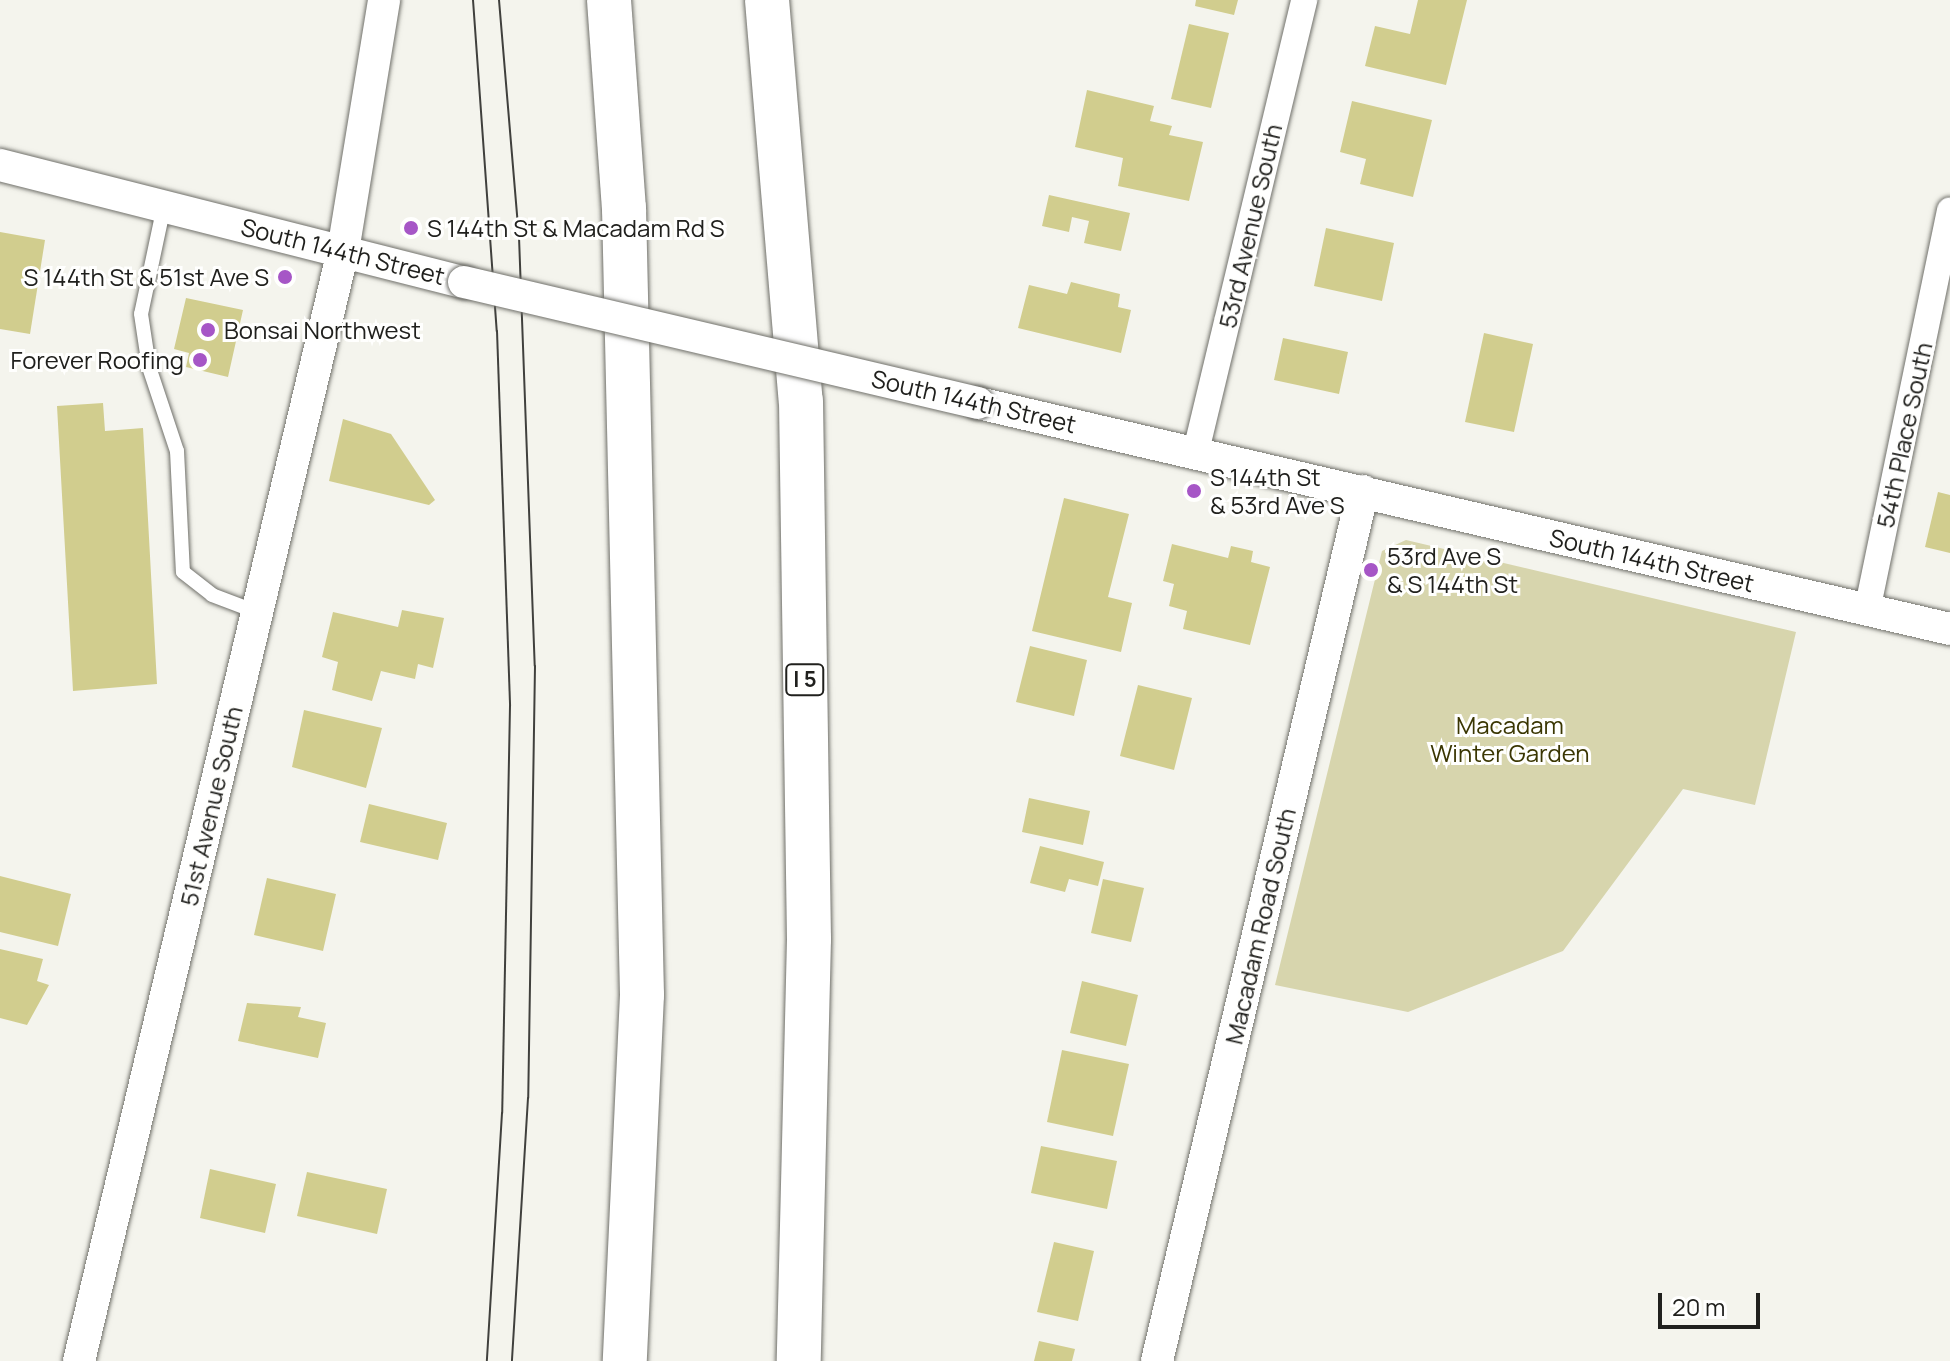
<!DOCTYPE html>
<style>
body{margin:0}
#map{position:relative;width:1950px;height:1361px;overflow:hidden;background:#f4f4ed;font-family:Manrope,sans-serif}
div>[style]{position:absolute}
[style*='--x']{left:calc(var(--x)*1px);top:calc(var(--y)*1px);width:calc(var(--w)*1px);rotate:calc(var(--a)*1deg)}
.green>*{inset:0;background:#d7d5ad}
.building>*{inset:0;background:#d1cd8e}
.roads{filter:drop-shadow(0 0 2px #70706a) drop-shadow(0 0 2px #70706a)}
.service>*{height:14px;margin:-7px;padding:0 7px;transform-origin:7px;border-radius:7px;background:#fff}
.minor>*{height:26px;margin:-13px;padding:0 13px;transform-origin:13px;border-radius:13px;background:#fff}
.tertiary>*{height:32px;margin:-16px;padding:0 16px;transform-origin:16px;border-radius:16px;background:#fff}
.motorway>*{height:44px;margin:-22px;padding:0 22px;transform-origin:22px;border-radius:22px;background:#fff}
.tram>*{height:2px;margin:-1px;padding:0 1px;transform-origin:1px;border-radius:1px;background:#40403d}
.bridges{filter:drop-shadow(0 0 2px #70706a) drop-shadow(0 0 2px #70706a)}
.tertiary-bridge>*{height:32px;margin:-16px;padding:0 16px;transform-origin:16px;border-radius:16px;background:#fff}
.dots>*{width:22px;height:22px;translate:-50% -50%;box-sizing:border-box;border:4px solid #fffffe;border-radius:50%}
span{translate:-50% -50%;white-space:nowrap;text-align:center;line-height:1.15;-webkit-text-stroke:6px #fffffe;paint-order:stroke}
.shield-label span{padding:2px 6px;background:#fffffe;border:2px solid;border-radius:6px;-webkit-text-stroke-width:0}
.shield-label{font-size:22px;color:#20201d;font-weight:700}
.street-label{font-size:24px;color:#20201d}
.poi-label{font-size:24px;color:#20201d}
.left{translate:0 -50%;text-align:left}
.right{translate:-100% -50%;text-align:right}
.park-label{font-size:24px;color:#3a3602}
.scale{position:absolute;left:1658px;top:1293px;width:102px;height:36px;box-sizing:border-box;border:4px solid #20201d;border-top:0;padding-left:10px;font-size:24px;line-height:28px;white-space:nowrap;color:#20201d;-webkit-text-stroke:6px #fffffe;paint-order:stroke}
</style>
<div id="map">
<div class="green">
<i style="clip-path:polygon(1406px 540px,1796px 632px,1755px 805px,1683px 789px,1563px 951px,1408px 1012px,1275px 985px,1382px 551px)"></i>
</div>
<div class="building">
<i style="clip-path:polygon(1196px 0,1238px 0,1234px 15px,1195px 6px)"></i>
<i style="clip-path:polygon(1418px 0,1467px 0,1446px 85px,1365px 66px,1375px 26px,1410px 34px)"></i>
<i style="clip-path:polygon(1189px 24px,1229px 33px,1211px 108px,1171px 99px)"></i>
<i style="clip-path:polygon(1087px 90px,1154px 106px,1150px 121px,1172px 126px,1169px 135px,1203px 142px,1189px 201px,1118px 186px,1123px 158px,1075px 147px)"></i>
<i style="clip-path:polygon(1352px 101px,1432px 120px,1413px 197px,1360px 184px,1366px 159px,1340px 152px)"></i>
<i style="clip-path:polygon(1049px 195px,1130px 213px,1121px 251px,1084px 243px,1089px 221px,1072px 217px,1069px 232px,1042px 226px)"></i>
<i style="clip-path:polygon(1326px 228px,1394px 243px,1382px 301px,1314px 286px)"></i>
<i style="clip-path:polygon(0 232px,45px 240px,30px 334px,0 329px)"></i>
<i style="clip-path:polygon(1071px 282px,1120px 294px,1118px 307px,1131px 310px,1121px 353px,1018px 328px,1029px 285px,1067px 294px)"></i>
<i style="clip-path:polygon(186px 298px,243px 310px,228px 377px,186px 367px,189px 353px,174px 349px)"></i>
<i style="clip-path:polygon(1484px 333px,1533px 344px,1514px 432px,1465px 422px)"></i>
<i style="clip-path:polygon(1283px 338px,1348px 352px,1339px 394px,1274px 380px)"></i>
<i style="clip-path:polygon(103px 403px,105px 431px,143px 428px,157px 684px,73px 691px,57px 406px)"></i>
<i style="clip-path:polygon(343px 419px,391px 434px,435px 500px,429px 505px,329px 481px)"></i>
<i style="clip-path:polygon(1938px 492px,1950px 495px,1950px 553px,1925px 547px)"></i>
<i style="clip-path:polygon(1064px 498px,1129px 514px,1108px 597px,1132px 603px,1121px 652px,1032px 631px)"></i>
<i style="clip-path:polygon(1172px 544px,1228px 558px,1231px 546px,1253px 551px,1251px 562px,1270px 567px,1250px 645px,1183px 629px,1187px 611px,1169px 606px,1174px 584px,1163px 581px)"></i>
<i style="clip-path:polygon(402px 610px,444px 618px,433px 668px,418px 664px,415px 679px,381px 671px,372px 701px,332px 690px,338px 662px,322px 657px,333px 612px,398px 627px)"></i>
<i style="clip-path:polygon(1030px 646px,1087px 660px,1074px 716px,1016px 702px)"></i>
<i style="clip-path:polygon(1138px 685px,1192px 698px,1174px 770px,1120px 756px)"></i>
<i style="clip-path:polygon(304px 710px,382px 728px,366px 788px,292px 767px)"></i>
<i style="clip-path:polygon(1029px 798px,1090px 811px,1083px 845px,1022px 832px)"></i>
<i style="clip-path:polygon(369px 804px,447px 823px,438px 860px,360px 842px)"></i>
<i style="clip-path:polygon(1040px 846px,1104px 862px,1098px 886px,1069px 879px,1065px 892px,1030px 883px)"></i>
<i style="clip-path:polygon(0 876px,71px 894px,58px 946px,0 932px)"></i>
<i style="clip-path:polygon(267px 878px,336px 894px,323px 951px,254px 935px)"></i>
<i style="clip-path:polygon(1103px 879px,1144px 888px,1131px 942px,1091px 933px)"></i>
<i style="clip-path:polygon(0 949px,43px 959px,37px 981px,49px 985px,27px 1025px,0 1018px)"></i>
<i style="clip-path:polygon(1082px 981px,1138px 995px,1126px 1046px,1070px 1033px)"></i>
<i style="clip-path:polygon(247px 1003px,301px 1007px,298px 1017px,326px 1023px,318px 1058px,238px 1041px)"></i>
<i style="clip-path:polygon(1062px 1050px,1129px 1064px,1113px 1136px,1047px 1122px)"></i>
<i style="clip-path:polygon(1041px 1146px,1117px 1161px,1107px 1209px,1031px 1193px)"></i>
<i style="clip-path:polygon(210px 1169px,276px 1184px,265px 1233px,200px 1218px)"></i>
<i style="clip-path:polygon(307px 1172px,387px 1189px,377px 1234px,297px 1216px)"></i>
<i style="clip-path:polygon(1054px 1242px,1094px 1251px,1078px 1321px,1037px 1312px)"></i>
<i style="clip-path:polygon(1039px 1341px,1075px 1349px,1072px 1361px,1034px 1361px)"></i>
</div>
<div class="roads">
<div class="service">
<i style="--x:164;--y:206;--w:110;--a:102"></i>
<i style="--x:141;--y:314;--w:54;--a:81.4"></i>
<i style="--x:149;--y:367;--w:89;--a:71.6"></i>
<i style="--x:177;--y:451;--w:121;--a:87.2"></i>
<i style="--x:183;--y:572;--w:37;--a:38"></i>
<i style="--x:212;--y:595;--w:48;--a:20.7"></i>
</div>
<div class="minor">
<i style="--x:1196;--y:451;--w:464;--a:-76.5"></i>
<i style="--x:1867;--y:611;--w:409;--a:-78.3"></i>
</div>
<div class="tertiary">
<i style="--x:0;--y:165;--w:479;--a:14.2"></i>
<i style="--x:978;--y:403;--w:998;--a:13.09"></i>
<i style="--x:79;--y:1361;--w:1141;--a:-76.62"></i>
<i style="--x:343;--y:251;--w:254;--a:-80.7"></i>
<i style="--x:1157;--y:1361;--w:894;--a:-76.68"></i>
</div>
<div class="motorway">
<i style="--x:609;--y:0;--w:209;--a:85.9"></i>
<i style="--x:624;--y:208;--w:787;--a:88.69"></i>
<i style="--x:642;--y:995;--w:366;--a:92.7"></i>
<i style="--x:767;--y:0;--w:402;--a:85.2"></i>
<i style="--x:801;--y:401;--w:538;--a:89.15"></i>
<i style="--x:809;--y:939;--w:422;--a:91.4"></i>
</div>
</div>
<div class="tram">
<i style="--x:473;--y:0;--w:332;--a:85.9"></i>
<i style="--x:497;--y:331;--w:375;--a:88"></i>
<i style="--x:510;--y:706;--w:407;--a:91.1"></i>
<i style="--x:502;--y:1113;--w:248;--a:93.5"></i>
<i style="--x:499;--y:0;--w:238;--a:85.2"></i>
<i style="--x:519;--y:237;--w:429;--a:87.9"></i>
<i style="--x:535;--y:666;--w:432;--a:90.9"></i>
<i style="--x:528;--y:1098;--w:263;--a:93.5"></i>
</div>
<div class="bridges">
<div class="tertiary-bridge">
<i style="--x:464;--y:282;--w:528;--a:13.25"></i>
</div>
</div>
<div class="dots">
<i style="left:411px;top:228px;background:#a656c6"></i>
<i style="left:285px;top:277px;background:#a656c6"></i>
<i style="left:208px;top:330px;background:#a656c6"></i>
<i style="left:200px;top:360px;background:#a656c6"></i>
<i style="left:1194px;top:491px;background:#a656c6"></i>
<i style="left:1371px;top:570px;background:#a656c6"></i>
</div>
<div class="shield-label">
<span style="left:805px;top:680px">I 5</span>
</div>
<div class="street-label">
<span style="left:1250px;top:226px;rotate:-77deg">53rd Avenue South</span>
<span style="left:343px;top:251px;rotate:14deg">South 144th Street</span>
<span style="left:974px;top:401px;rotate:13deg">South 144th Street</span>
<span style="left:1904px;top:435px;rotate:-78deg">54th Place South</span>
<span style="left:1652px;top:560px;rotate:13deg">South 144th Street</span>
<span style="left:211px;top:806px;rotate:-77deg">51st Avenue South</span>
<span style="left:1260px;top:926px;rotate:-77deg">Macadam Road South</span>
</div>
<div class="poi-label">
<span class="left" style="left:427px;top:228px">S 144th St &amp; Macadam Rd S</span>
<span class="right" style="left:269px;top:277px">S 144th St &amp; 51st Ave S</span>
<span class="left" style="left:224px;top:330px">Bonsai Northwest</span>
<span class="right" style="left:184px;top:360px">Forever Roofing</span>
<span class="left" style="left:1210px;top:491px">S 144th St<br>&amp; 53rd Ave S</span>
<span class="left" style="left:1387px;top:570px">53rd Ave S<br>&amp; S 144th St</span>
</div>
<div class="park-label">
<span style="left:1510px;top:739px">Macadam<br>Winter Garden</span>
</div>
<div class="scale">20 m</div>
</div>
